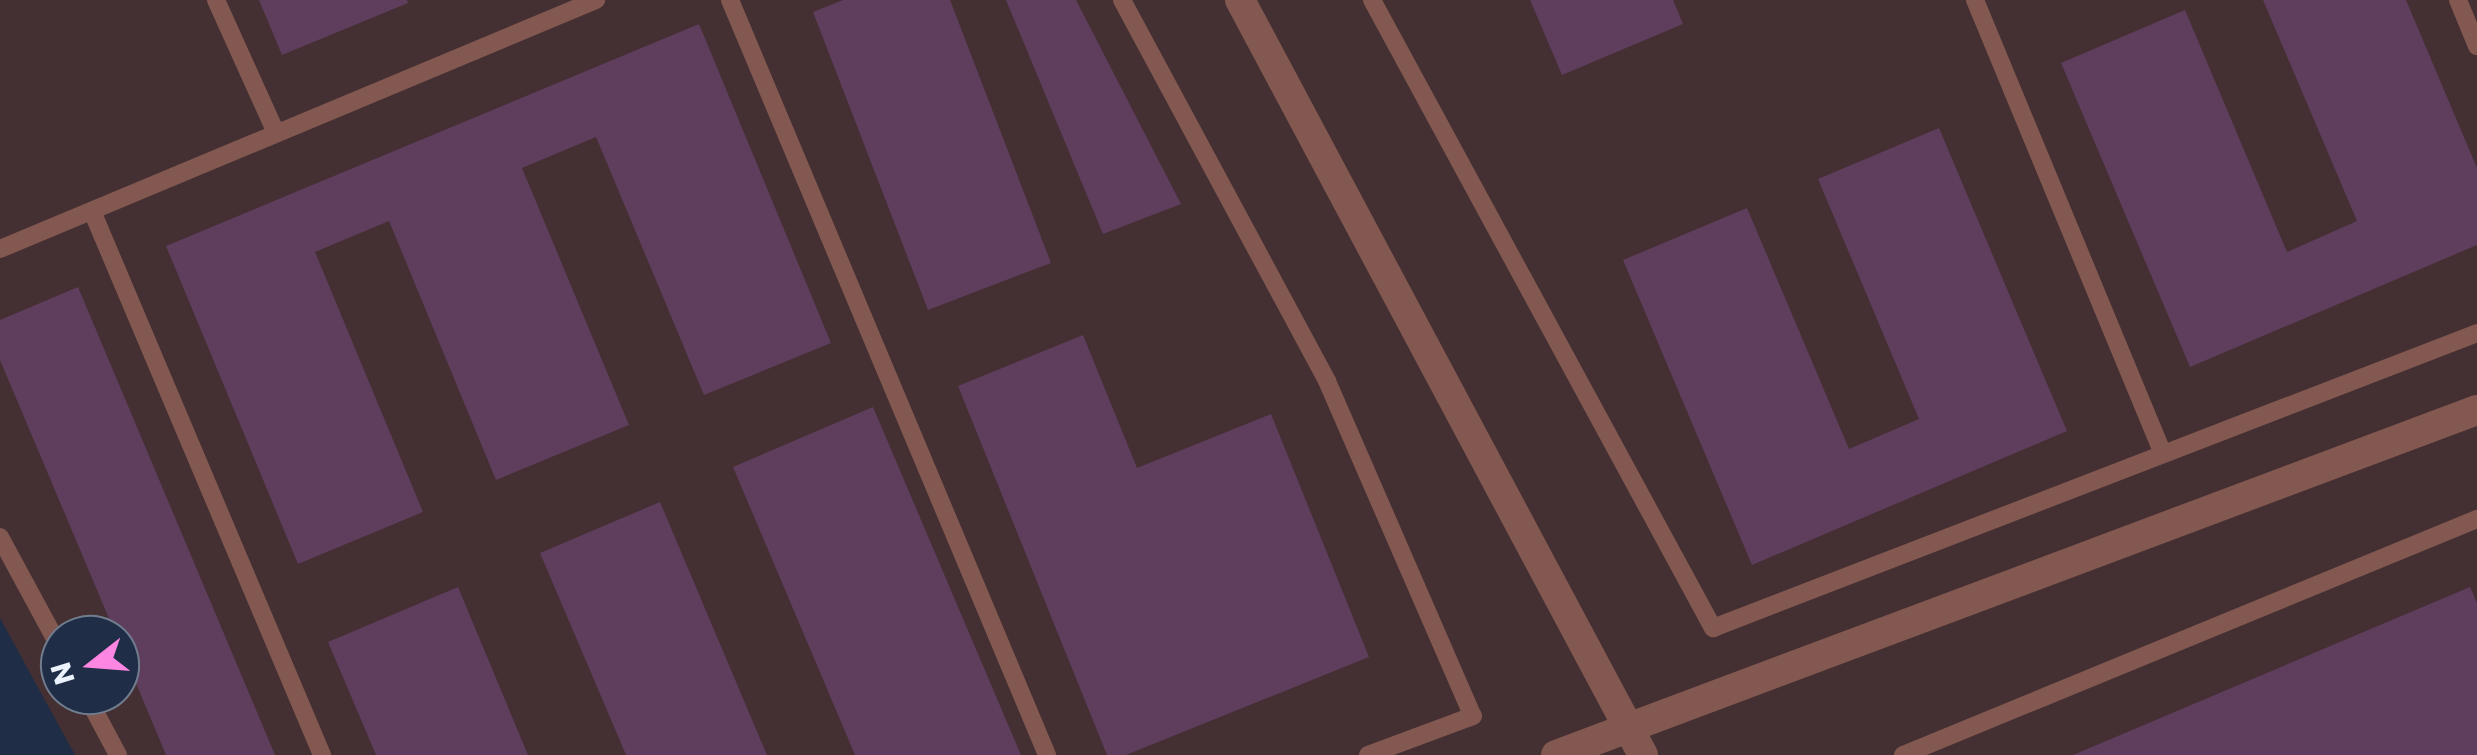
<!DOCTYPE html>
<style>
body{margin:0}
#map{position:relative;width:2477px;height:755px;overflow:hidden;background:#1f2e46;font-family:Poppins,sans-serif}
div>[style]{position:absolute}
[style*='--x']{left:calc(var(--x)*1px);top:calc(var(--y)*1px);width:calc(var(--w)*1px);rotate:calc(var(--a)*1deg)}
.industrial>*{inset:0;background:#442f32}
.building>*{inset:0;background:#5f3d5d}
.lane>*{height:18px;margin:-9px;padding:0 9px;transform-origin:9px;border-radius:9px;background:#825850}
.street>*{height:30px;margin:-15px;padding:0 15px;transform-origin:15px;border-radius:15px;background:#825850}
span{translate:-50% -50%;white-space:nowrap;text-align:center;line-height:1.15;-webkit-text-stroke:8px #1f2e46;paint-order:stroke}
.north{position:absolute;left:40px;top:615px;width:100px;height:100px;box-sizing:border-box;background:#1f2e46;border:2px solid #717d8f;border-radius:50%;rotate:253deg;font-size:28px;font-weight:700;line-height:40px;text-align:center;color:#edf3fc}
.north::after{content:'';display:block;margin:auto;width:35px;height:45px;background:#fd86e2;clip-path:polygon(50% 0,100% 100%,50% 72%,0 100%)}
</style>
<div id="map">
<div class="industrial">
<i style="clip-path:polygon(evenodd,0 0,2477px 0,2477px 755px,75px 755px,0 618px,0 0,60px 635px,120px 635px,120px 695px,60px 695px,60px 635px)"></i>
</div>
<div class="building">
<i style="clip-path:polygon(259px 0,407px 0,408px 3px,282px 55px)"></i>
<i style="clip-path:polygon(843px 0,950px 0,1051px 263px,928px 310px,813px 12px)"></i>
<i style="clip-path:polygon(1006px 0,1076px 0,1181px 204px,1103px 234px)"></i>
<i style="clip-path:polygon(1530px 0,1673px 0,1683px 24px,1562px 75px)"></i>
<i style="clip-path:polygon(2263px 0,2406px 0,2477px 168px,2477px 245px,2190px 367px,2061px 63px,2185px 10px,2287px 252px,2357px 221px)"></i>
<i style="clip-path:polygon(699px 24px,831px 343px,704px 395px,596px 137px,522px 168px,629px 425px,496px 480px,389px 221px,315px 252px,423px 512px,298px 564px,166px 246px)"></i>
<i style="clip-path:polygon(1939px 128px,2067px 431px,1752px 565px,1623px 260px,1747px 208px,1849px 449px,1919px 419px,1818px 179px)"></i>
<i style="clip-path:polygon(78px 287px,275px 755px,166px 755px,120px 645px,120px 635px,116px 635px,0 360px,0 320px)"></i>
<i style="clip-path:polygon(1083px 335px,1137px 468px,1271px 414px,1369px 657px,1126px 755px,1107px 755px,958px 386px)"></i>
<i style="clip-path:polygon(873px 407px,1021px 755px,855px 755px,733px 467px)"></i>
<i style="clip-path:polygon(660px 502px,767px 755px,626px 755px,540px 553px)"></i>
<i style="clip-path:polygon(458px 587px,528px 755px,376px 755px,328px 642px)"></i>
<i style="clip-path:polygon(2470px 587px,2477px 603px,2477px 755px,2073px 755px)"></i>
</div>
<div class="lane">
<i style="--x:216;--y:0;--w:146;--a:65.7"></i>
<i style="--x:730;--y:0;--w:819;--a:67.22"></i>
<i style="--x:1122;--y:0;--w:433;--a:61.7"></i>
<i style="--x:1327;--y:381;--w:365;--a:66.5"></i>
<i style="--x:1473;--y:716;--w:112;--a:159.6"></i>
<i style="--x:1372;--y:0;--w:715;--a:61.5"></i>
<i style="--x:1713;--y:628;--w:819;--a:-21.11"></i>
<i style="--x:1975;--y:0;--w:491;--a:67.5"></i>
<i style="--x:2458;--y:0;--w:50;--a:67.6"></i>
<i style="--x:92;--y:211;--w:591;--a:67.08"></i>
<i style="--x:0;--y:249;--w:646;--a:-22.67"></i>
<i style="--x:0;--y:537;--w:126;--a:61.6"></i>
<i style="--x:86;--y:695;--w:68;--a:61.9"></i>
<i style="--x:1903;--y:755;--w:621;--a:-22.35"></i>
</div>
<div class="street">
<i style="--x:1240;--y:0;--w:856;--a:61.91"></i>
<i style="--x:1556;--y:755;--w:983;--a:-20.54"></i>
</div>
<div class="north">N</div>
</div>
